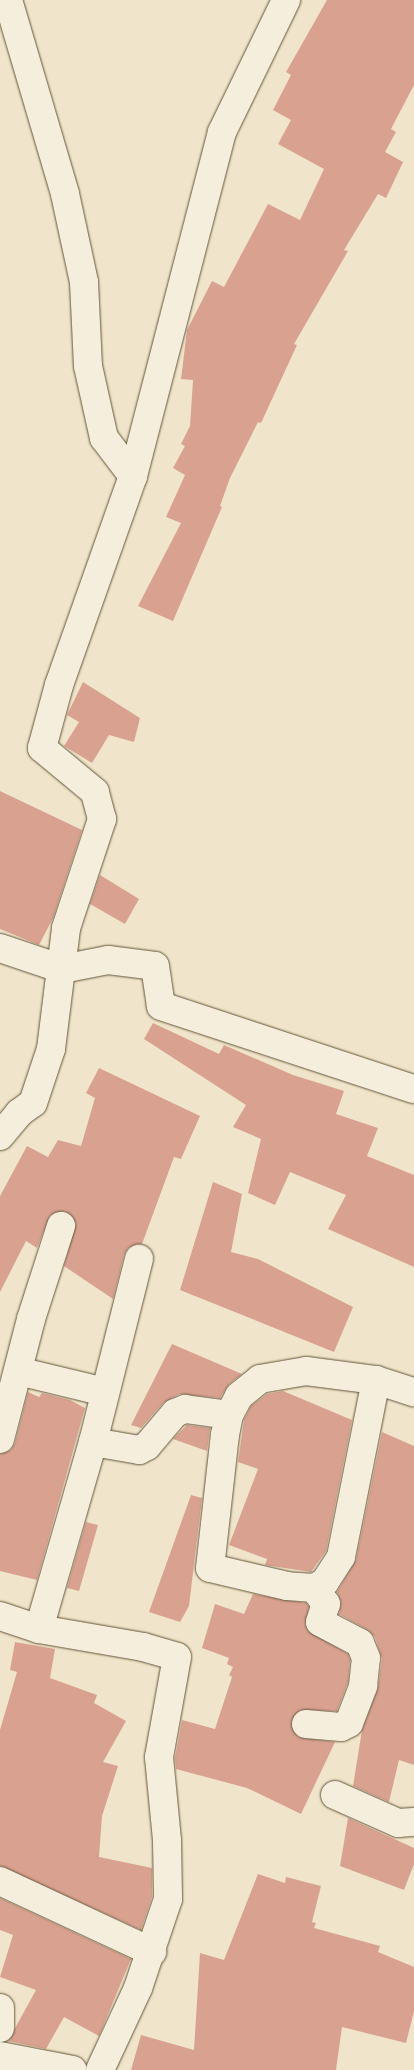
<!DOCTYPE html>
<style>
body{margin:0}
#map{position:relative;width:414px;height:2070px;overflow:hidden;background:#f0e5ca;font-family:"Libre Caslon Text",serif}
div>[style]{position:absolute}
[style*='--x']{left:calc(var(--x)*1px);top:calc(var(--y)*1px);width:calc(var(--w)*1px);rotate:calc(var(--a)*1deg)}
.building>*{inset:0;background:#d9a290}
.roads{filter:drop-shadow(0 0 1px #64543a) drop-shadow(0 0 1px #64543a)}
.street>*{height:28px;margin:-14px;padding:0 14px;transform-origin:14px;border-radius:14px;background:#f5eedd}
span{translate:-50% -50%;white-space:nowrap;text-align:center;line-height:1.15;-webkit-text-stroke:4.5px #f5eedd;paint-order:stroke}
</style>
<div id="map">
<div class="building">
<i style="clip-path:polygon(327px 0,414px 0,414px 85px,391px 129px,396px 132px,385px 152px,403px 162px,386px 198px,378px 194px,344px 250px,348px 251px,294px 344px,297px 345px,261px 423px,258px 422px,230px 478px,220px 506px,222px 507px,173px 621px,138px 606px,181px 523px,166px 517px,185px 475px,173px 468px,185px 446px,181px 444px,190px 426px,193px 380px,181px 379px,187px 330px,212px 281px,224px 287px,268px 204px,300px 220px,324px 169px,278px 144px,291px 120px,273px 110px,291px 75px,286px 72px)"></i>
<i style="clip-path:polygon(83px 682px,140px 718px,134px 742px,109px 735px,92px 763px,64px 746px,79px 722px,67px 715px)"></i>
<i style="clip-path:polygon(0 791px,82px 830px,53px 918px,39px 945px,0 929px)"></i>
<i style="clip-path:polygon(100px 875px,139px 899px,125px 924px,90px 904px)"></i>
<i style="clip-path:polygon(153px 1023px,219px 1054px,224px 1045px,293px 1075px,344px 1091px,336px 1114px,378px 1128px,367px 1156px,414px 1175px,414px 1267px,328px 1229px,346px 1195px,290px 1172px,275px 1205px,248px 1193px,261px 1139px,233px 1127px,246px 1105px,144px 1039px)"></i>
<i style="clip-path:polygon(99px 1068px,200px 1116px,181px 1159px,174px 1157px,142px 1244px,128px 1248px,124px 1255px,113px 1299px,64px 1266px,76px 1223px,65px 1211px,50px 1215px,37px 1248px,26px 1241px,0 1292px,0 1196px,27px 1146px,48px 1157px,58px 1140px,81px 1146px,95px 1098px,86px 1093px)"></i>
<i style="clip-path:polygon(213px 1182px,242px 1194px,231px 1252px,258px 1259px,353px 1307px,334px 1352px,180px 1290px)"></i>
<i style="clip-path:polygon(172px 1344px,242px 1374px,229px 1384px,220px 1398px,179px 1394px,163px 1403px,141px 1428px,131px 1425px)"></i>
<i style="clip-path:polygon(283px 1391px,352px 1420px,326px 1551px,311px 1572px,265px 1565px,267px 1559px,229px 1545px,258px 1469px,238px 1462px,244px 1420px,251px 1406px,267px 1394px)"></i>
<i style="clip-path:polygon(28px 1392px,39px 1397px,42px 1393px,70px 1400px,85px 1408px,37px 1580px,0 1571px,0 1454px,11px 1450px,15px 1443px)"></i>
<i style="clip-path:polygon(187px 1425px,210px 1428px,207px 1451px,173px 1439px)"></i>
<i style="clip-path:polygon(382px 1432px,414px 1446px,414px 1765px,399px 1760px,389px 1802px,353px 1786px,362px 1730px,378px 1688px,382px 1659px,375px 1637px,368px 1630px,339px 1614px,341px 1602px,337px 1592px,356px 1560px)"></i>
<i style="clip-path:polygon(191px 1495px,202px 1498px,189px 1606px,180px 1622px,149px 1612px)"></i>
<i style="clip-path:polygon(86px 1522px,98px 1525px,79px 1591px,67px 1588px)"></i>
<i style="clip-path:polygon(253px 1594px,306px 1603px,309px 1607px,305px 1624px,308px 1631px,348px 1654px,350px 1660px,348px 1682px,337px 1711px,300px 1710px,291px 1722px,298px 1737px,335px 1742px,301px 1814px,247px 1788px,176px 1769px,175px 1758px,182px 1720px,215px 1729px,232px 1677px,229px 1675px,233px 1667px,227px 1664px,229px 1658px,202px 1648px,215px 1604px,244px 1614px)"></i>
<i style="clip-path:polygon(15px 1642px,55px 1649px,50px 1678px,97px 1695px,94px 1703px,126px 1721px,103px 1762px,118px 1766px,102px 1816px,99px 1857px,152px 1868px,152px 1897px,141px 1930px,0 1866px,0 1730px,17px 1672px,10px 1670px)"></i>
<i style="clip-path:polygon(348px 1818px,414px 1848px,414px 1864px,404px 1890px,340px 1866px)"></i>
<i style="clip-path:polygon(258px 1874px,285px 1883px,286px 1877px,321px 1886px,312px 1922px,316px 1923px,314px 1928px,380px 1946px,378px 1952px,414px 1967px,414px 2011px,406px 2043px,342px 2027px,336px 2070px,131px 2070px,141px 2035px,194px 2050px,200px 1953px,224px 1960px)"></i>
<i style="clip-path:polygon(0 1898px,131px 1959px,99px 2036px,64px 2017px,46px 2049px,8px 2041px,36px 1990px,0 1977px,13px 1935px,0 1930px)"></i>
</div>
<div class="roads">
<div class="street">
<i style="--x:8;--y:0;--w:202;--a:73.6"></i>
<i style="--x:65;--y:194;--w:90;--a:77.8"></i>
<i style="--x:84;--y:282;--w:84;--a:87.3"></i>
<i style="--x:88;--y:366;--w:74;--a:77.5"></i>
<i style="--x:104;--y:438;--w:48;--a:52.7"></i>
<i style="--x:0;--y:948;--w:65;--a:18.7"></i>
<i style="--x:62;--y:969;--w:47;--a:-11.1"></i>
<i style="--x:108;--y:960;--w:47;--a:7.3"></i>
<i style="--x:155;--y:966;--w:40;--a:81.5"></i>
<i style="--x:161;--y:1006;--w:266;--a:18.2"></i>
<i style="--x:0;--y:1136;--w:30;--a:-50"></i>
<i style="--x:19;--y:1113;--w:17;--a:-36"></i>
<i style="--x:33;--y:1103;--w:57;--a:-71.6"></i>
<i style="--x:51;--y:1049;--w:122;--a:-82.9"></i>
<i style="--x:66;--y:928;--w:115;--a:-71.7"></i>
<i style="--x:102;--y:819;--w:28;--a:-105"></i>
<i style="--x:95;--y:792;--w:69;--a:-140.3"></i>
<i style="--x:42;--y:748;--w:65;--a:-74.9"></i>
<i style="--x:59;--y:685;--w:222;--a:-70.5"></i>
<i style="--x:133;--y:476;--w:355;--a:-75.5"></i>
<i style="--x:222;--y:132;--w:147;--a:-64.1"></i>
<i style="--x:18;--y:1371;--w:89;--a:13.6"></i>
<i style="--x:376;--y:1380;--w:180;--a:101.2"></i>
<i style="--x:341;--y:1557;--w:30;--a:123"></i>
<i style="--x:325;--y:1582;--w:13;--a:151"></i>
<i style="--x:314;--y:1588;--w:27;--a:-176"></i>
<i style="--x:287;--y:1586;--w:79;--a:-166.8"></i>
<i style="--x:210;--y:1568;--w:134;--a:-83.6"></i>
<i style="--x:225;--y:1435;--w:20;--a:-79"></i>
<i style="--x:229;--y:1415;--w:21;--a:-62"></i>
<i style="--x:239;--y:1396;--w:27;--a:-39"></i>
<i style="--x:260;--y:1379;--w:47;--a:-9.9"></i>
<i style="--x:306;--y:1371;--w:71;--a:7.3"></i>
<i style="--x:376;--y:1380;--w:40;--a:18"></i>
<i style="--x:0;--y:1439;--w:124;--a:-75.5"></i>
<i style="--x:31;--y:1319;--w:98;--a:-72.1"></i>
<i style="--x:93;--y:1442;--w:47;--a:9.9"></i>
<i style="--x:139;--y:1450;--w:9;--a:-27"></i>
<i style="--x:147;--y:1446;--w:43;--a:-49.7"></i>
<i style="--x:175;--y:1413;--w:11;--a:-22"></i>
<i style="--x:185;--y:1409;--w:44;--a:7.8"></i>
<i style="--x:0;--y:1616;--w:41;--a:18.4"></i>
<i style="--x:39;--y:1629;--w:106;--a:9.8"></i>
<i style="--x:143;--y:1647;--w:35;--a:16"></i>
<i style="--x:177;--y:1657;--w:102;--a:100.2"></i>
<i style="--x:159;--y:1757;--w:83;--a:84.5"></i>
<i style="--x:167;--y:1840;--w:59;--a:89"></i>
<i style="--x:168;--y:1899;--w:94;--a:108.6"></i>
<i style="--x:138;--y:1988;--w:90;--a:114.9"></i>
<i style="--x:39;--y:1629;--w:195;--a:-73.9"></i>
<i style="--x:93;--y:1442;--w:189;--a:-75.9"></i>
<i style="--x:306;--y:1724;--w:35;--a:5"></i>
<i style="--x:341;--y:1727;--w:9;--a:-27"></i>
<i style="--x:349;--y:1723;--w:40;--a:-69"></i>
<i style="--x:363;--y:1686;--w:28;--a:-84"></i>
<i style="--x:366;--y:1658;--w:16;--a:-112"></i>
<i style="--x:360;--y:1643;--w:45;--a:-152.3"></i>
<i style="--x:320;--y:1622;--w:19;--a:-72"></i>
<i style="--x:326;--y:1604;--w:20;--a:-127"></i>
<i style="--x:335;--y:1795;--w:69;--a:24"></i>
<i style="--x:398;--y:1823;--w:16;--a:-4"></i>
<i style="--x:0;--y:1881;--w:168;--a:25"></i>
<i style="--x:0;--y:2008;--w:20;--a:90"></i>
<i style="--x:0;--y:2056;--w:74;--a:10.9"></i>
</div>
</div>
</div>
